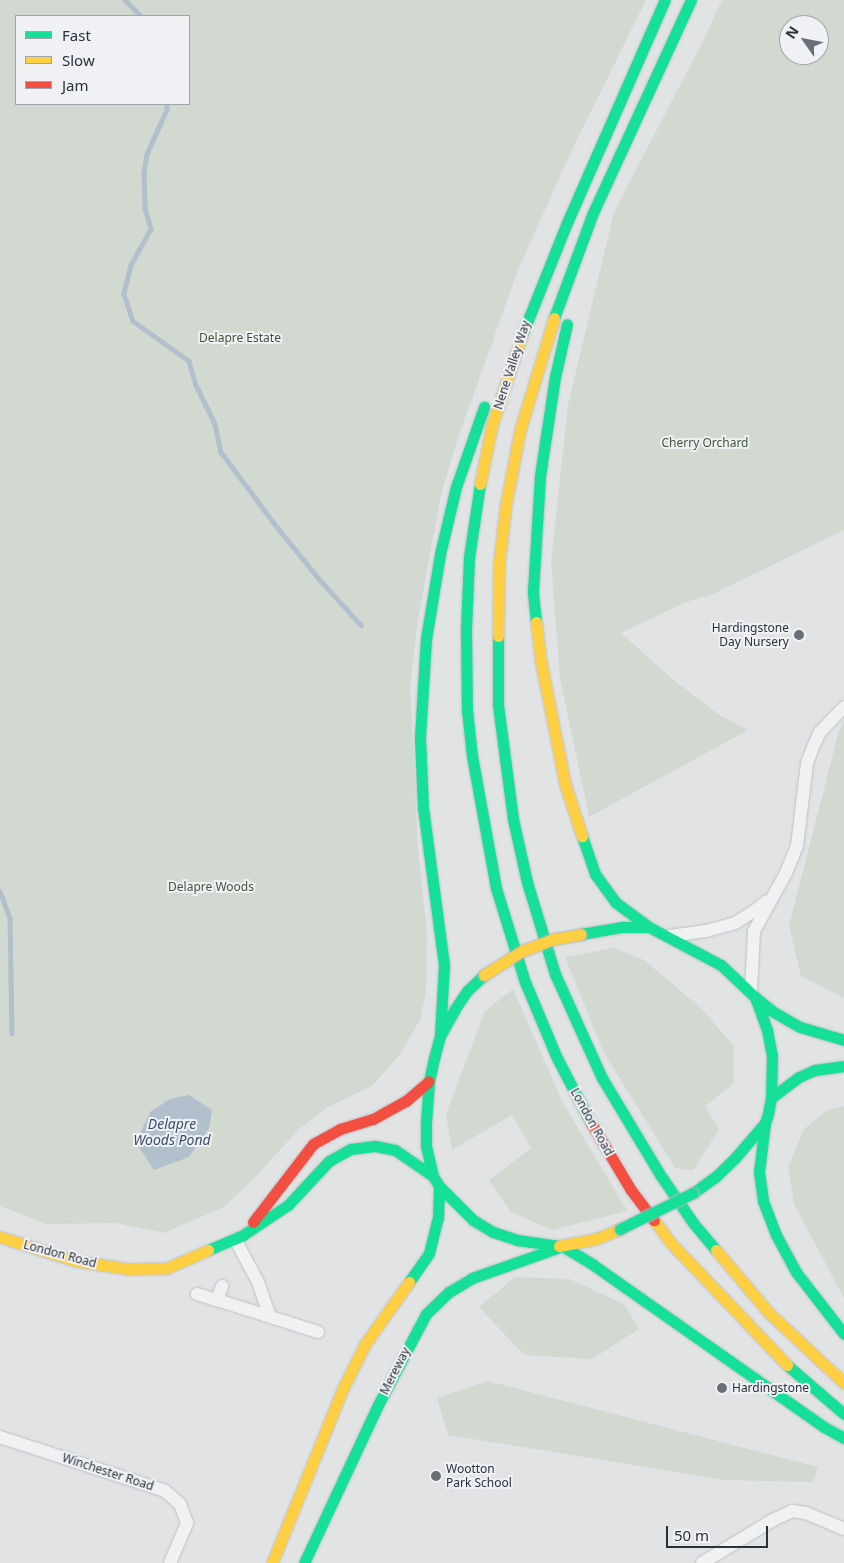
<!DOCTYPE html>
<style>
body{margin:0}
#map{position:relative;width:844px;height:1563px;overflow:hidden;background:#e1e3e5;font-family:"Noto Sans",sans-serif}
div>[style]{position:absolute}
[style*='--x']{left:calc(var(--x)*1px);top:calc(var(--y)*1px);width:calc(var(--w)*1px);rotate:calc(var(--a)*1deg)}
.green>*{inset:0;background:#d2d9d1}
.water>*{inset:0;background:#b2bfcd}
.stream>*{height:4.5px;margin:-2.25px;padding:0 2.25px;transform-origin:2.25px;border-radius:2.25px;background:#b2bfcd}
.roads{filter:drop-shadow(0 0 1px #bfc1c3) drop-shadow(0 0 1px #bfc1c3)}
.street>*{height:12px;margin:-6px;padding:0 6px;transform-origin:6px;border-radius:6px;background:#f0f1f3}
.fast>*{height:11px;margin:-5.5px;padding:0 5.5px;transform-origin:5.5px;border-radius:5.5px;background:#16e098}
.slow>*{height:11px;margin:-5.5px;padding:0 5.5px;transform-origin:5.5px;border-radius:5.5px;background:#ffcf43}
.jam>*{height:11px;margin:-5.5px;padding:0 5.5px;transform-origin:5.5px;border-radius:5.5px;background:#f24e42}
.bridges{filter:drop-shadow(0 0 1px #b3b6ba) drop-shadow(0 0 1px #b3b6ba)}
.fast-bridge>*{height:11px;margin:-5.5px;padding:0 5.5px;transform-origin:5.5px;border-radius:5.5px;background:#16e098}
.slow-bridge>*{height:11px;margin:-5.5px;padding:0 5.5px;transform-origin:5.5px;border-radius:5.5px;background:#ffcf43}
.dots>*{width:14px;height:14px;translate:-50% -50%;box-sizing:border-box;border:2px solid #eff1f5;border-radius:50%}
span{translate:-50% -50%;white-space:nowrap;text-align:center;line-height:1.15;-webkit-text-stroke:4px #eff1f5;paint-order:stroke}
.park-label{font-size:12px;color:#3d5639}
.street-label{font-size:12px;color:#2a303c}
.poi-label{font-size:12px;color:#2a303c}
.right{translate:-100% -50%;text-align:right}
.left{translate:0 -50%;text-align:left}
.water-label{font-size:14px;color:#394e6b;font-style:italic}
.legend{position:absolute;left:15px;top:15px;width:175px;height:90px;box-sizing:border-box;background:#eff1f5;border:1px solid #a0a4ab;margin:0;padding:6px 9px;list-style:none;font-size:15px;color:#2a303c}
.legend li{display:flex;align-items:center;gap:10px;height:25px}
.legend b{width:25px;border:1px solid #a0a4ab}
.north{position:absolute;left:779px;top:15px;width:50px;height:50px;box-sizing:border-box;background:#eff1f5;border:1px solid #a0a4ab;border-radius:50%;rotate:303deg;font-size:14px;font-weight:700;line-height:20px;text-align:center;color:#2a303c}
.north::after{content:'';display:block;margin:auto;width:18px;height:22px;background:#6a6f77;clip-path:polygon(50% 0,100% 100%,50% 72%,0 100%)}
.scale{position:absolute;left:666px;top:1526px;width:102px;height:22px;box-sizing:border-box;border:2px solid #2a303c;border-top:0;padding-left:6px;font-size:15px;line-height:18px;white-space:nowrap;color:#2a303c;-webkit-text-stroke:4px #eff1f5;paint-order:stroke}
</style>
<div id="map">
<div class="green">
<i style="clip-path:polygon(evenodd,0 0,646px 0,569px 156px,518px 270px,457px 441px,441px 495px,418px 619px,410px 686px,418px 848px,427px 932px,426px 992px,420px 1020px,400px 1054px,373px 1085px,326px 1108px,299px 1129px,257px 1175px,224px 1207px,164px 1233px,116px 1223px,46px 1224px,0 1206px,0 0,16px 16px,189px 16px,189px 104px,16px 104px,16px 16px)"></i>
<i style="clip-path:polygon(evenodd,722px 0,844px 0,844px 530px,713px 594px,686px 602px,621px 633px,670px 677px,719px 715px,748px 730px,589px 817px,560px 678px,551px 562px,568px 405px,614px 212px,702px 43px,722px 0,789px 25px,819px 25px,819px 55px,789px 55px,789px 25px)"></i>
<i style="clip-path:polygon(844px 720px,844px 998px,801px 976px,789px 926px,838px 734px)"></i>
<i style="clip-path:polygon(614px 948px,644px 960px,702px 1009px,734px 1046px,733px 1084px,705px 1106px,719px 1130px,693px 1170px,675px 1168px,603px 1051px,565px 957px)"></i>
<i style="clip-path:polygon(513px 989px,563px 1103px,627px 1211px,552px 1230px,511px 1212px,489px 1180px,531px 1148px,512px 1115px,452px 1150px,446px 1114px,485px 1011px)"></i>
<i style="clip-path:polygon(844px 1106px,844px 1298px,794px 1204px,788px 1167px,804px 1129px,829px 1109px)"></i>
<i style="clip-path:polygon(515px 1277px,570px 1279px,625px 1305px,639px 1329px,592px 1359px,524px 1355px,479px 1307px)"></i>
<i style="clip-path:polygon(488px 1381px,818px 1467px,813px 1482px,725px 1480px,448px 1435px,437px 1398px)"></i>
</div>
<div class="water">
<i style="clip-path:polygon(189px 1095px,212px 1110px,209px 1128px,189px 1157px,154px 1170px,136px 1143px,150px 1112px,170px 1099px)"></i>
</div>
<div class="stream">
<i style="--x:125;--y:0;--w:23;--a:45"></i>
<i style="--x:167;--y:104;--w:6;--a:90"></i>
<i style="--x:167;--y:110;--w:48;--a:114.4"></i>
<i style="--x:147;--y:154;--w:20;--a:99"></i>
<i style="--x:144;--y:174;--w:34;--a:88"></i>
<i style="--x:145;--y:208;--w:22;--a:74"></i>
<i style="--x:151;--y:229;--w:41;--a:119.1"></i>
<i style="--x:131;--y:265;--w:30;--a:104"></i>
<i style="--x:124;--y:294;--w:28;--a:72"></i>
<i style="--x:133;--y:321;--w:69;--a:35.5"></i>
<i style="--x:189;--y:361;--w:25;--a:74"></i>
<i style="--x:196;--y:385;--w:43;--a:64"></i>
<i style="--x:215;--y:424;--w:29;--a:78"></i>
<i style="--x:221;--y:452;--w:94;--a:53.3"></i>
<i style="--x:277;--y:527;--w:68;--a:50.9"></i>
<i style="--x:320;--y:580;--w:61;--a:47.7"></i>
<i style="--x:0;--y:891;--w:30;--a:70"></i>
<i style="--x:10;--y:919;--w:114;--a:89"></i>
</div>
<div class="roads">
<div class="street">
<i style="--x:670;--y:936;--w:36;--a:-8"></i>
<i style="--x:706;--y:931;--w:30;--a:-15"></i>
<i style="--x:735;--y:923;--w:25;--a:-32"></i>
<i style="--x:756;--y:910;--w:14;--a:-39"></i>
<i style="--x:751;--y:991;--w:60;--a:-87.1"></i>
<i style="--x:754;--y:931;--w:66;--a:-61.1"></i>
<i style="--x:786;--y:873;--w:29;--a:-68"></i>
<i style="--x:797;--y:846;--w:84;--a:-83.1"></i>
<i style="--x:807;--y:763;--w:17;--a:-69"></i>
<i style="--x:813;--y:747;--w:17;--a:-65"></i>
<i style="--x:820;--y:732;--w:35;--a:-46"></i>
<i style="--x:235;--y:1239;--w:49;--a:61.9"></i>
<i style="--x:258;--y:1282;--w:36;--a:71"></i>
<i style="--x:197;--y:1294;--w:21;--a:17"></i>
<i style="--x:217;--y:1300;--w:15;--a:-70"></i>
<i style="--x:217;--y:1300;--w:106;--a:17.6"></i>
<i style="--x:0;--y:1437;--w:174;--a:18.1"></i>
<i style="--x:165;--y:1491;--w:20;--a:41"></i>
<i style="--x:180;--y:1504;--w:20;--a:70"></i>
<i style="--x:187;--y:1523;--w:43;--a:113"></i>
<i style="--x:702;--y:1563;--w:83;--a:-31.2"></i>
<i style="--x:773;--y:1520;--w:21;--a:-25"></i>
<i style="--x:792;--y:1511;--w:14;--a:8"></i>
<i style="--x:806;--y:1513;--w:41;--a:22.8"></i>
</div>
<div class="fast">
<i style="--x:554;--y:318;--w:110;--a:-69.7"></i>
<i style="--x:592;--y:215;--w:237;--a:-65.3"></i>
<i style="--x:522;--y:335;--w:118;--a:-68.2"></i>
<i style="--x:566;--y:225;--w:246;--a:-66.3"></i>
<i style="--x:480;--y:484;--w:75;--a:98.5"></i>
<i style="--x:469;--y:558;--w:71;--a:92.4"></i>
<i style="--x:466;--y:629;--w:81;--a:89.3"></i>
<i style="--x:467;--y:710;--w:46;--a:83.8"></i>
<i style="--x:472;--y:756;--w:134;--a:79.7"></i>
<i style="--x:496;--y:888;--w:98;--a:72.9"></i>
<i style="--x:525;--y:982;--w:82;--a:67.2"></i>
<i style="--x:557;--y:1058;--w:73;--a:62.4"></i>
<i style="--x:536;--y:622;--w:31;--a:-96"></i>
<i style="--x:533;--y:591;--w:115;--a:-86.5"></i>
<i style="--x:540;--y:476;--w:100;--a:-81.4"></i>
<i style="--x:555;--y:377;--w:54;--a:-77.2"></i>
<i style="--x:498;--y:636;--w:69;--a:90"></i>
<i style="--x:498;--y:705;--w:115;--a:82.5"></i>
<i style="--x:513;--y:819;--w:65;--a:77.5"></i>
<i style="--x:527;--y:882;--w:96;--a:73.1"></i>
<i style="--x:555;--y:974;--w:114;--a:65.7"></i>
<i style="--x:602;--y:1078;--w:114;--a:59"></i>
<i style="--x:661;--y:1176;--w:58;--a:55.5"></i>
<i style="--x:694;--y:1224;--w:34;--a:50"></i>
<i style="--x:582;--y:836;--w:40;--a:71.1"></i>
<i style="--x:595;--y:874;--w:34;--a:54"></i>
<i style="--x:615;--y:902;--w:42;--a:36.3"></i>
<i style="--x:581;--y:934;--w:42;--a:-9.7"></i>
<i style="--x:622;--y:927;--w:27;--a:0"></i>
<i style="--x:649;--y:927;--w:81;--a:27.8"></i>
<i style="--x:721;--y:965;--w:47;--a:43.3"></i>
<i style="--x:755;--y:997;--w:35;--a:70"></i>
<i style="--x:767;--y:1030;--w:25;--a:79"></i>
<i style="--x:772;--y:1055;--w:43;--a:91.3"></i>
<i style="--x:771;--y:1098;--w:16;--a:101"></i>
<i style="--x:768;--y:1114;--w:9;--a:108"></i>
<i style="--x:765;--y:1123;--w:46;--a:130.6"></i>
<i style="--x:735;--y:1158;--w:28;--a:136"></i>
<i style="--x:715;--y:1177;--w:27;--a:144"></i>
<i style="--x:484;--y:975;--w:23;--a:137"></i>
<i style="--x:467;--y:991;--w:22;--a:124"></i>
<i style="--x:455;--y:1009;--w:31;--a:119"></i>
<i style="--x:440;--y:1036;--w:23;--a:105"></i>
<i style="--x:434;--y:1058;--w:24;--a:102"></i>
<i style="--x:429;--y:1081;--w:42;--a:94.1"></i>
<i style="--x:426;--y:1123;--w:23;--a:90"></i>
<i style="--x:426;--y:1146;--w:31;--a:77"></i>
<i style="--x:433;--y:1176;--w:12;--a:59"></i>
<i style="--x:439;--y:1186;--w:48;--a:45"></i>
<i style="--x:473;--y:1220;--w:23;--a:31"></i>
<i style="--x:493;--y:1232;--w:25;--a:18"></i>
<i style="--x:517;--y:1240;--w:42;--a:8.1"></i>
<i style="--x:755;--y:997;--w:22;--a:39"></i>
<i style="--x:772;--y:1011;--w:32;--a:30"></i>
<i style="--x:800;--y:1027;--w:46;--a:16.5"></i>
<i style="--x:440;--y:1036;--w:71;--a:-86.8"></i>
<i style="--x:444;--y:965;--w:159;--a:-97.6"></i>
<i style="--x:423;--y:807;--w:70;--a:-92.5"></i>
<i style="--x:420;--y:737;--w:98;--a:-86.5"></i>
<i style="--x:426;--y:639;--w:86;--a:-80.6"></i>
<i style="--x:440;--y:554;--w:69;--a:-76.6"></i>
<i style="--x:456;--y:487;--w:85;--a:-70.7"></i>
<i style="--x:771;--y:1098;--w:35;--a:-37"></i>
<i style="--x:799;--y:1077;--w:17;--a:-24"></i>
<i style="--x:815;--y:1070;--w:29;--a:-8"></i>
<i style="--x:765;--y:1123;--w:49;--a:97"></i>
<i style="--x:759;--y:1172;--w:29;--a:82"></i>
<i style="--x:763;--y:1201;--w:36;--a:69"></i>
<i style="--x:776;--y:1235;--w:42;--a:61.6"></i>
<i style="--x:796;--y:1272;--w:78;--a:52.3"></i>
<i style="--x:564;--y:1247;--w:33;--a:31"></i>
<i style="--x:592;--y:1264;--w:284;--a:35.1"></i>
<i style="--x:824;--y:1427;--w:23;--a:29"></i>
<i style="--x:208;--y:1250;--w:38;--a:-23"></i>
<i style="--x:243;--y:1235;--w:54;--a:-33.7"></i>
<i style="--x:288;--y:1205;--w:60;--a:-47"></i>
<i style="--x:329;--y:1161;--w:25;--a:-29"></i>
<i style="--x:351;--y:1149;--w:24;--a:-7"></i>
<i style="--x:375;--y:1146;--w:20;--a:11"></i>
<i style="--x:395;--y:1150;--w:46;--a:34.4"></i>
<i style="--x:409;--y:1282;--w:35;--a:-55"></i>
<i style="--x:429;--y:1253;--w:36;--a:-76"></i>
<i style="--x:438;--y:1218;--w:32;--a:-88"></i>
<i style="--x:787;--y:1365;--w:75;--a:40.7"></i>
<i style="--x:304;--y:1563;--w:174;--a:-64.9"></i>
<i style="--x:378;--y:1405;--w:103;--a:-62.2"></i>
<i style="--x:426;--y:1314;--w:32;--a:-44"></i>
<i style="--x:449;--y:1292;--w:27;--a:-31"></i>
<i style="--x:472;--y:1278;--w:90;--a:-19.4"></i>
</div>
<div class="slow">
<i style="--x:480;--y:484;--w:60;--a:-78.5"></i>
<i style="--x:492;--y:425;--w:95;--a:-71.6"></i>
<i style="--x:536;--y:622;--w:35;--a:83"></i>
<i style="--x:540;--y:657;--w:129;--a:78.9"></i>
<i style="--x:565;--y:784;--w:55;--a:71.9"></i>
<i style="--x:498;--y:636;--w:74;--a:-89.2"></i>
<i style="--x:499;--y:562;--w:59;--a:-83.2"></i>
<i style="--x:506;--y:503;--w:74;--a:-79.1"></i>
<i style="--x:520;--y:430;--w:117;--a:-73.1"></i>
<i style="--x:654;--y:1220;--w:27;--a:54"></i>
<i style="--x:670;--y:1242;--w:170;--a:46.4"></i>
<i style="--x:0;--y:1237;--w:80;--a:17.5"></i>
<i style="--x:76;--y:1261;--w:53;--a:8.7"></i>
<i style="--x:128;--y:1269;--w:39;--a:-1"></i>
<i style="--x:167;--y:1268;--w:45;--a:-23.7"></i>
<i style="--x:559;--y:1246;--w:38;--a:-11"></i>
<i style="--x:596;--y:1239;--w:26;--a:-23"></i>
<i style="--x:716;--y:1250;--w:82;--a:49.9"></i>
<i style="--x:769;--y:1313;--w:103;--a:43"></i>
<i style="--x:272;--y:1563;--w:191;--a:-67.9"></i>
<i style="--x:344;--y:1386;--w:47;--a:-63.4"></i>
<i style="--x:365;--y:1344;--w:76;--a:-54.6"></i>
</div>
<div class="jam">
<i style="--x:591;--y:1123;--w:78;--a:59.2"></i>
<i style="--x:631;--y:1190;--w:38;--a:53"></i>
<i style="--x:253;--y:1222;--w:98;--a:-52.4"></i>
<i style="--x:313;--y:1144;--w:31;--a:-29"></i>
<i style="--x:340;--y:1129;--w:34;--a:-17"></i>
<i style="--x:373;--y:1119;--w:38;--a:-29"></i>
<i style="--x:406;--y:1101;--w:30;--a:-41"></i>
</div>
</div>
<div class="bridges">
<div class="fast-bridge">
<i style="--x:620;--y:1229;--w:81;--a:-26.3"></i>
</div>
<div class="slow-bridge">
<i style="--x:484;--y:975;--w:45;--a:-32.3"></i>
<i style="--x:522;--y:951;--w:34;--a:-21"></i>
<i style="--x:554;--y:939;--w:27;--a:-10"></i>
</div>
</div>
<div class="dots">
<i style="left:799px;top:635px;background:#6a6f77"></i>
<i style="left:722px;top:1388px;background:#6a6f77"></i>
<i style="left:436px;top:1476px;background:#6a6f77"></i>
</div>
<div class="park-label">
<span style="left:240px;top:338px">Delapre Estate</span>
<span style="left:705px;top:443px">Cherry Orchard</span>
<span style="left:211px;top:887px">Delapre Woods</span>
</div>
<div class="street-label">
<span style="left:512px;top:365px;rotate:-72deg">Nene Valley Way</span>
<span style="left:592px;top:1122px;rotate:61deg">London Road</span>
<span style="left:60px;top:1254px;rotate:15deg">London Road</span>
<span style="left:395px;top:1371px;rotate:-63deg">Mereway</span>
<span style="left:108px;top:1472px;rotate:18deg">Winchester Road</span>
</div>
<div class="poi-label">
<span class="right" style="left:789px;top:635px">Hardingstone<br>Day Nursery</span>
<span class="left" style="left:732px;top:1388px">Hardingstone</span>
<span class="left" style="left:446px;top:1476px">Wootton<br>Park School</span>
</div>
<div class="water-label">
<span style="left:172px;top:1132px">Delapre<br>Woods Pond</span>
</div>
<ul class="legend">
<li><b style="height:6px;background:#16e098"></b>Fast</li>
<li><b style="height:6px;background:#ffcf43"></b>Slow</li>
<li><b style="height:6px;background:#f24e42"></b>Jam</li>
</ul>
<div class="north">N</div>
<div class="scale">50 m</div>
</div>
